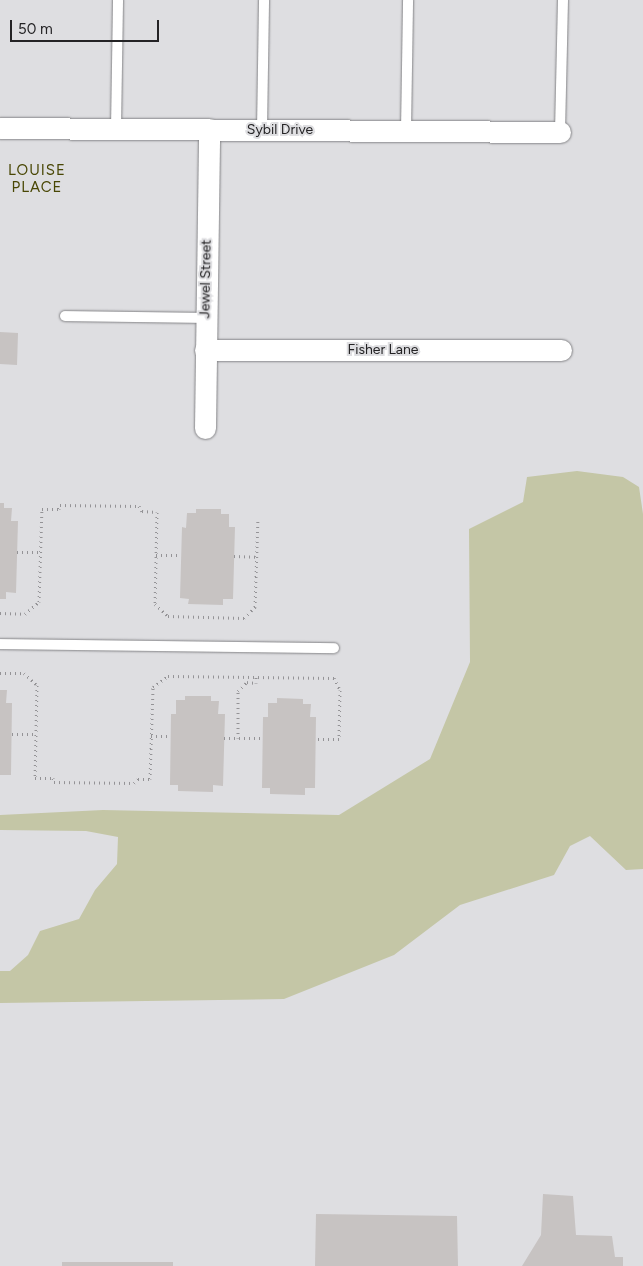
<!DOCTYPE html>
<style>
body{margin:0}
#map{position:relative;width:643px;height:1266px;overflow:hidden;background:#dedee1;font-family:Figtree,sans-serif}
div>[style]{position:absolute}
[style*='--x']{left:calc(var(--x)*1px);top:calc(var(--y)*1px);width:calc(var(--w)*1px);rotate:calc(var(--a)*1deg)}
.green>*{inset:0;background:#c4c6a6}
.building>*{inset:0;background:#c7c3c2}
.path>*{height:3px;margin-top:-1.5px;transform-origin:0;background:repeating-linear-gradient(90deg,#949396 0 1px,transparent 0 5px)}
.roads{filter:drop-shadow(0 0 1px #838386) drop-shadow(0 0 1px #838386)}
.service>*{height:10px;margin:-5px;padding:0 5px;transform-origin:5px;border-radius:5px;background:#fff}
.minor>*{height:21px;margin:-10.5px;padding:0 10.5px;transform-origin:10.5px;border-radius:10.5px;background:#fff}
span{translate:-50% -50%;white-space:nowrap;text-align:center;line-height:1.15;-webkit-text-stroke:4px #dedee1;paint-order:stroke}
.street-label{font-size:14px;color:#242325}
.neighbourhood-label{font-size:15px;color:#494705;letter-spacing:1px}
.scale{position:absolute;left:10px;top:20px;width:149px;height:22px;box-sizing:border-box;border:2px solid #242325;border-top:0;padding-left:6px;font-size:15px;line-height:18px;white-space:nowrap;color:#242325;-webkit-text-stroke:4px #dedee1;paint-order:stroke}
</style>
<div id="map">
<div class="green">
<i style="clip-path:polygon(577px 471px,623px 477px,639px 487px,643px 514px,643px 869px,626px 870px,590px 836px,570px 846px,554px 875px,460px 905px,394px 955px,284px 999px,0 1003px,0 971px,10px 971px,28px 955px,40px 931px,79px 919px,95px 890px,117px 864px,118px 837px,86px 831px,0 830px,0 815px,103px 810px,339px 815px,430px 759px,470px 662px,469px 529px,523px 502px,527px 477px)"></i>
</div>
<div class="building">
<i style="clip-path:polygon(0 332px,18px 333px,17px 365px,0 364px)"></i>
<i style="clip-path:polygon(0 503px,4px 503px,4px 508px,12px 508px,11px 521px,18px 521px,16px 593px,6px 592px,6px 599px,0 599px)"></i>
<i style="clip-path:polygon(196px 509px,221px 509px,221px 514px,229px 514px,229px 527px,235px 527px,233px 599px,223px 599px,223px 605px,188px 604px,189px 599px,180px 598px,182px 527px,186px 528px,187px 513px,196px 513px)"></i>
<i style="clip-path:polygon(0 690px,7px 690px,6px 703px,12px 703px,11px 775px,0 775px)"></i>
<i style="clip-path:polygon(185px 696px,211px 696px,211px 701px,219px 701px,218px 714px,225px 714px,223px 786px,213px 785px,213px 792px,178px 791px,178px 785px,170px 785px,171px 714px,176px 714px,176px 700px,185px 700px)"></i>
<i style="clip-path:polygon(277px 698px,303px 699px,303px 704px,311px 704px,310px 717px,316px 717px,315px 788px,305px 788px,305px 795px,270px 794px,270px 788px,262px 788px,263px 717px,268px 717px,268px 703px,277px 703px)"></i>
<i style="clip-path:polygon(543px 1194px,573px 1196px,576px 1235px,612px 1236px,615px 1257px,623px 1257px,623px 1266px,522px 1266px,541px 1235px)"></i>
<i style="clip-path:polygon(316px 1214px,457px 1216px,458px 1266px,315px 1266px)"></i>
<i style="clip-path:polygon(62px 1262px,173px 1262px,173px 1266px,62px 1266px)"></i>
</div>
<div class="path">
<i style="--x:17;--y:552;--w:23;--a:0"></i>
<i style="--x:156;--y:555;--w:25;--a:0"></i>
<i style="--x:234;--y:556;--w:23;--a:2"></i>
<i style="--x:0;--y:613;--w:25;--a:2"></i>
<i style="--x:25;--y:614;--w:18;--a:-41"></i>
<i style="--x:39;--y:602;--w:93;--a:-88.2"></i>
<i style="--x:42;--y:509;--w:17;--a:0"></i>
<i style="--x:59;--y:509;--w:4;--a:-76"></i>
<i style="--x:60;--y:505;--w:79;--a:0.7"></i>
<i style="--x:139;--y:506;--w:6;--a:59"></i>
<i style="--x:142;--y:511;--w:15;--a:4"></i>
<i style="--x:157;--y:512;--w:92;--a:91.2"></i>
<i style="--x:155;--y:604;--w:18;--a:43"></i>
<i style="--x:168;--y:616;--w:76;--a:1.5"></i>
<i style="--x:244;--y:618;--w:16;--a:-45"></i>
<i style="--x:255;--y:607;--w:89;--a:-88.1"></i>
<i style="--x:0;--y:673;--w:24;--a:0"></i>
<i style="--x:24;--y:673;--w:18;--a:43"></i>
<i style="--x:37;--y:685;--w:93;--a:91.2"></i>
<i style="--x:35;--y:778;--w:18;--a:0"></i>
<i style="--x:53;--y:778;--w:4;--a:76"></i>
<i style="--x:54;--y:782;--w:80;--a:0.7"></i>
<i style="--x:134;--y:783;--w:6;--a:-45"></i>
<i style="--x:138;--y:779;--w:12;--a:0"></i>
<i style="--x:150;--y:779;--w:92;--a:-88.1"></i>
<i style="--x:153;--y:687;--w:19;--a:-36"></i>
<i style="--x:168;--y:676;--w:166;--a:0.7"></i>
<i style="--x:334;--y:678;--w:13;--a:63"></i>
<i style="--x:340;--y:690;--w:49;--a:91.2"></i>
<i style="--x:339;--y:739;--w:23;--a:180"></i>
<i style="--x:12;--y:734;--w:24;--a:0"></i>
<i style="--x:151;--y:736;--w:20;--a:0"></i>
<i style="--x:224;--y:738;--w:39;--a:0"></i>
<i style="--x:238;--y:738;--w:47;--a:-90"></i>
<i style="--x:238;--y:691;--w:13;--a:-45"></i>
<i style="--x:247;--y:682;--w:9;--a:6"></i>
<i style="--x:256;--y:683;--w:6;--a:-90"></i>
</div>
<div class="roads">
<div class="service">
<i style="--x:116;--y:129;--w:129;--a:-89.1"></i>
<i style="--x:262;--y:130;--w:130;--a:-89.1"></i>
<i style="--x:406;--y:131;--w:131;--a:-89.1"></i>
<i style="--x:560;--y:132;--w:132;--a:-88.7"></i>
<i style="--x:65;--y:316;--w:140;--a:0.8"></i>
<i style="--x:0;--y:644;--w:334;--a:0.7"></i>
</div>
<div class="minor">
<i style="--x:0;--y:128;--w:560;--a:0.41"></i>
<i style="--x:205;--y:350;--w:356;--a:0"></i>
<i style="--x:205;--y:428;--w:299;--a:-89.2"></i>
</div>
</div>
<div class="street-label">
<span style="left:280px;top:130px">Sybil Drive</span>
<span style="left:206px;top:279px;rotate:-89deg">Jewel Street</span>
<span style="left:383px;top:350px">Fisher Lane</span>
</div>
<div class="neighbourhood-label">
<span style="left:37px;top:179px">LOUISE<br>PLACE</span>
</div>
<div class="scale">50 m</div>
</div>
